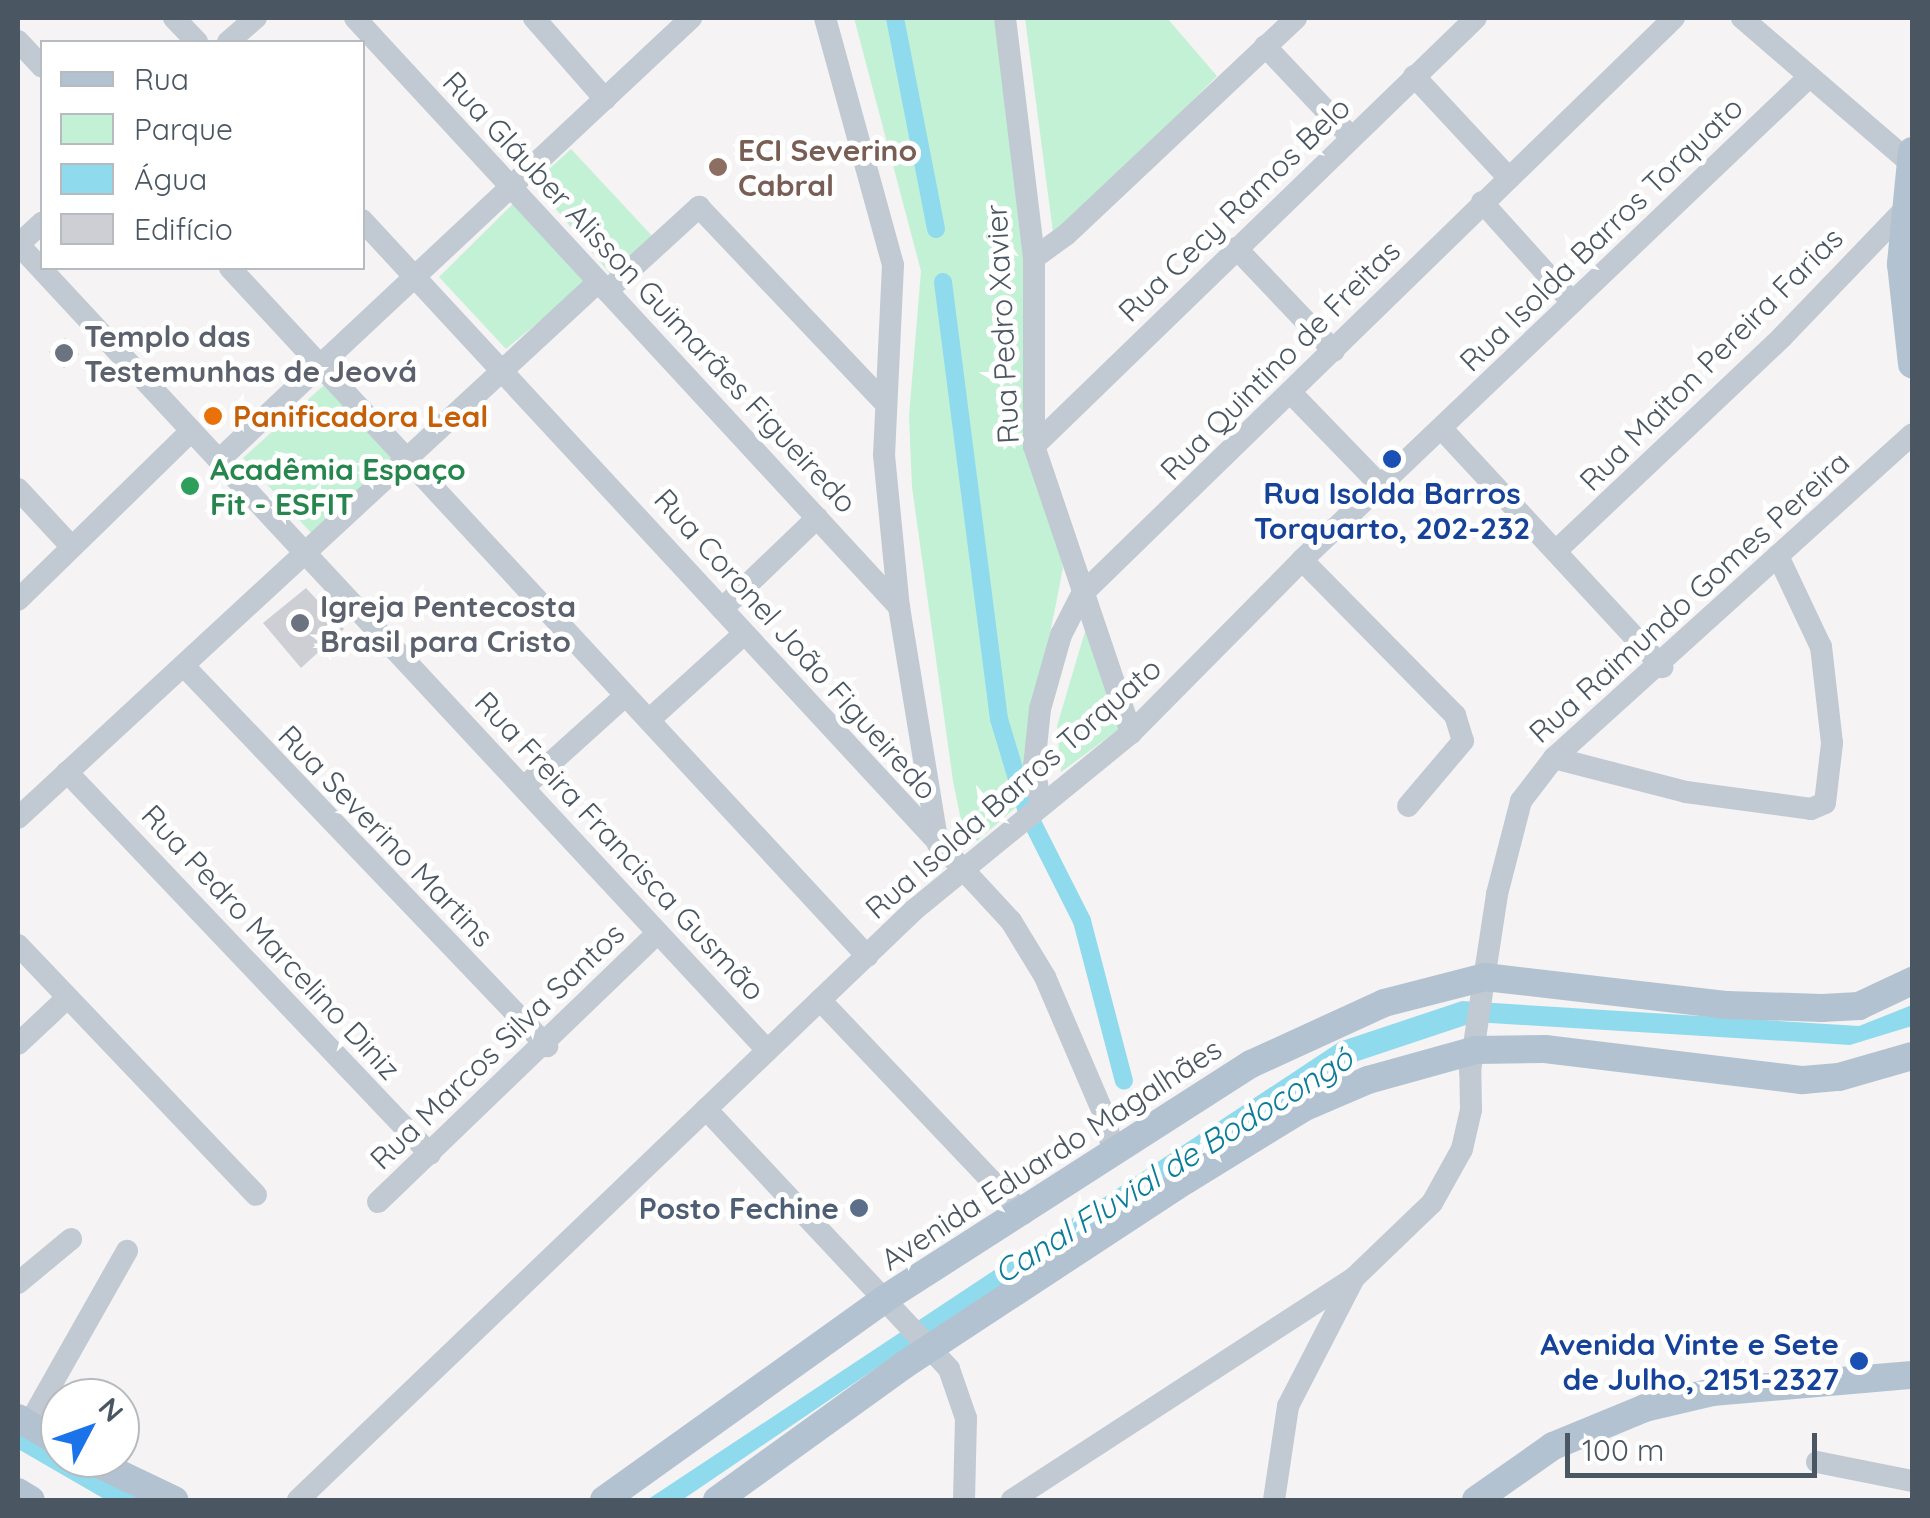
<!DOCTYPE html>
<meta charset="utf-8">
<style>
body{margin:0}
#map{position:relative;width:1930px;height:1518px;overflow:hidden;background:#f5f3f3;font-family:Quicksand,sans-serif}
div>[style]{position:absolute}
[style*='--x']{left:calc(var(--x)*1px);top:calc(var(--y)*1px);width:calc(var(--w)*1px);rotate:calc(var(--a)*1deg)}
.green>*{inset:0;background:#c3f1d5}
.water>*{inset:0;background:#90daee}
.canal>*{height:18px;margin:-9px;padding:0 9px;transform-origin:9px;border-radius:9px;background:#90daee}
.building>*{inset:0;background:#cdcfd5}
.minor>*{height:22px;margin:-11px;padding:0 11px;transform-origin:11px;border-radius:11px;background:#c1cad2}
.major>*{height:28px;margin:-14px;padding:0 14px;transform-origin:14px;border-radius:14px;background:#b3c2d1}
.dots>*{width:28px;height:28px;translate:-50% -50%;box-sizing:border-box;border:5px solid #fff;border-radius:50%}
span{translate:-50% -50%;white-space:nowrap;text-align:center;line-height:1.15;-webkit-text-stroke:10px #fff;paint-order:stroke}
.education-label{font-size:30px;color:#785e54;font-weight:700}
.left{translate:0 -50%;text-align:left}
.street-label{font-size:30px;color:#4a5661}
.worship-label{font-size:30px;color:#5b616d;font-weight:700}
.food-label{font-size:30px;color:#c56008;font-weight:700}
.leisure-label{font-size:30px;color:#27864d;font-weight:700}
.transit-label{font-size:30px;color:#164399;font-weight:700}
.right{translate:-100% -50%;text-align:right}
.service-label{font-size:30px;color:#4e5e75;font-weight:700}
.water-label{font-size:32px;color:#0c7c9b;font-style:italic}
.frame{position:absolute;inset:0;border:20px solid #4a5661;pointer-events:none}
.legend{position:absolute;left:40px;top:40px;width:325px;height:230px;box-sizing:border-box;background:#fff;border:2px solid #b7bbc0;margin:0;padding:12px 18px;list-style:none;font-size:30px;color:#4a5661}
.legend li{display:flex;align-items:center;gap:20px;height:50px}
.legend b{width:50px;border:2px solid #b7bbc0}
.north{position:absolute;left:40px;top:1378px;width:100px;height:100px;box-sizing:border-box;background:#fff;border:2px solid #b7bbc0;border-radius:50%;rotate:49deg;font-size:28px;font-weight:700;line-height:40px;text-align:center;color:#4a5661}
.north::after{content:'';display:block;margin:auto;width:35px;height:45px;background:#1a73e8;clip-path:polygon(50% 0,100% 100%,50% 72%,0 100%)}
.scale{position:absolute;left:1565px;top:1433px;width:252px;height:45px;box-sizing:border-box;border:5px solid #4a5661;border-top:0;padding-left:12px;font-size:30px;line-height:35px;white-space:nowrap;color:#4a5661;-webkit-text-stroke:8px #fff;paint-order:stroke}
</style>
<div id="map">
<div class="green">
<i style="clip-path:polygon(854px 18px,996px 18px,1023px 247px,1025px 388px,1063px 568px,1043px 669px,1036px 790px,977px 841px,961px 820px,953px 781px,912px 487px,909px 416px,921px 271px)"></i>
<i style="clip-path:polygon(1025px 18px,1167px 18px,1217px 76px,1054px 240px)"></i>
<i style="clip-path:polygon(571px 149px,654px 238px,611px 275px,534px 183px)"></i>
<i style="clip-path:polygon(521px 196px,596px 275px,506px 349px,439px 277px)"></i>
<i style="clip-path:polygon(332px 378px,400px 453px,312px 534px,243px 458px)"></i>
<i style="clip-path:polygon(1089px 618px,1126px 724px,1061px 772px,1057px 726px)"></i>
</div>
<div class="water">
<i style="clip-path:polygon(1462px 1001px,1859px 1026px,1912px 1005px,1912px 1026px,1850px 1045px,1475px 1022px,1352px 1063px,919px 1339px,682px 1500px,647px 1500px,1339px 1042px)"></i>
<i style="clip-path:polygon(18px 1429px,60px 1458px,153px 1500px,106px 1500px,18px 1449px)"></i>
</div>
<div class="canal">
<i style="--x:895;--y:18;--w:215;--a:79"></i>
<i style="--x:943;--y:282;--w:441;--a:82.7"></i>
<i style="--x:999;--y:719;--w:97;--a:73.2"></i>
<i style="--x:1027;--y:812;--w:122;--a:63.2"></i>
<i style="--x:1082;--y:921;--w:165;--a:75.3"></i>
</div>
<div class="building">
<i style="clip-path:polygon(65px 338px,79px 354px,64px 368px,49px 352px)"></i>
<i style="clip-path:polygon(306px 588px,344px 629px,301px 668px,263px 623px)"></i>
</div>
<div class="minor">
<i style="--x:174;--y:18;--w:33;--a:46"></i>
<i style="--x:355;--y:18;--w:802;--a:47.27"></i>
<i style="--x:534;--y:18;--w:108;--a:48.8"></i>
<i style="--x:825;--y:18;--w:256;--a:74.6"></i>
<i style="--x:893;--y:265;--w:190;--a:92.7"></i>
<i style="--x:884;--y:455;--w:153;--a:84.4"></i>
<i style="--x:899;--y:607;--w:240;--a:80.7"></i>
<i style="--x:1005;--y:18;--w:242;--a:83.1"></i>
<i style="--x:1034;--y:258;--w:188;--a:90"></i>
<i style="--x:1034;--y:446;--w:303;--a:71.3"></i>
<i style="--x:1742;--y:18;--w:224;--a:40.7"></i>
<i style="--x:18;--y:41;--w:35;--a:47"></i>
<i style="--x:228;--y:42;--w:37;--a:-41"></i>
<i style="--x:1265;--y:46;--w:125;--a:46.6"></i>
<i style="--x:1414;--y:76;--w:138;--a:47.1"></i>
<i style="--x:1482;--y:202;--w:135;--a:48"></i>
<i style="--x:362;--y:220;--w:955;--a:47.21"></i>
<i style="--x:1011;--y:921;--w:66;--a:58.7"></i>
<i style="--x:1045;--y:977;--w:152;--a:66.8"></i>
<i style="--x:1105;--y:1117;--w:37;--a:77"></i>
<i style="--x:18;--y:244;--w:1100;--a:47.1"></i>
<i style="--x:18;--y:245;--w:33;--a:-43"></i>
<i style="--x:1236;--y:248;--w:142;--a:46.4"></i>
<i style="--x:1034;--y:258;--w:39;--a:-36"></i>
<i style="--x:1066;--y:235;--w:316;--a:-43.3"></i>
<i style="--x:230;--y:268;--w:938;--a:47.2"></i>
<i style="--x:607;--y:291;--w:125;--a:-42.4"></i>
<i style="--x:699;--y:207;--w:266;--a:46.5"></i>
<i style="--x:1291;--y:393;--w:129;--a:45.9"></i>
<i style="--x:1441;--y:428;--w:326;--a:47.2"></i>
<i style="--x:1034;--y:446;--w:615;--a:-44.08"></i>
<i style="--x:219;--y:460;--w:647;--a:-43.12"></i>
<i style="--x:18;--y:489;--w:78;--a:47.1"></i>
<i style="--x:1557;--y:550;--w:310;--a:-43.4"></i>
<i style="--x:1782;--y:337;--w:178;--a:-46.1"></i>
<i style="--x:1302;--y:560;--w:218;--a:45.4"></i>
<i style="--x:1455;--y:715;--w:27;--a:73"></i>
<i style="--x:1463;--y:741;--w:85;--a:130.2"></i>
<i style="--x:18;--y:600;--w:242;--a:-44.3"></i>
<i style="--x:722;--y:609;--w:132;--a:-43.8"></i>
<i style="--x:184;--y:666;--w:526;--a:46.31"></i>
<i style="--x:649;--y:720;--w:128;--a:-42.2"></i>
<i style="--x:1554;--y:758;--w:136;--a:14.4"></i>
<i style="--x:1686;--y:792;--w:126;--a:7.7"></i>
<i style="--x:1811;--y:809;--w:15;--a:-23"></i>
<i style="--x:1825;--y:803;--w:60;--a:-83.3"></i>
<i style="--x:1832;--y:743;--w:97;--a:-96.5"></i>
<i style="--x:1821;--y:647;--w:101;--a:-115.3"></i>
<i style="--x:67;--y:772;--w:527;--a:46.46"></i>
<i style="--x:525;--y:786;--w:135;--a:-42"></i>
<i style="--x:1040;--y:801;--w:35;--a:-100"></i>
<i style="--x:1034;--y:767;--w:58;--a:-84.1"></i>
<i style="--x:1040;--y:709;--w:77;--a:-74.2"></i>
<i style="--x:1061;--y:635;--w:46;--a:-62.9"></i>
<i style="--x:1082;--y:594;--w:826;--a:-44.22"></i>
<i style="--x:18;--y:818;--w:790;--a:-42.74"></i>
<i style="--x:18;--y:945;--w:345;--a:46.4"></i>
<i style="--x:820;--y:1000;--w:295;--a:46.5"></i>
<i style="--x:18;--y:1044;--w:66;--a:-43.2"></i>
<i style="--x:706;--y:1109;--w:356;--a:46.9"></i>
<i style="--x:949;--y:1369;--w:52;--a:70.9"></i>
<i style="--x:966;--y:1418;--w:82;--a:91.4"></i>
<i style="--x:378;--y:1202;--w:388;--a:-43.9"></i>
<i style="--x:18;--y:1283;--w:69;--a:-39.7"></i>
<i style="--x:29;--y:1424;--w:199;--a:-60.5"></i>
<i style="--x:1817;--y:1462;--w:97;--a:11.3"></i>
<i style="--x:298;--y:1500;--w:853;--a:-43.76"></i>
<i style="--x:914;--y:910;--w:280;--a:-39.2"></i>
<i style="--x:1131;--y:733;--w:243;--a:-45.3"></i>
<i style="--x:1302;--y:560;--w:700;--a:-43.61"></i>
<i style="--x:1012;--y:1500;--w:408;--a:-33"></i>
<i style="--x:1354;--y:1278;--w:108;--a:-43.9"></i>
<i style="--x:1432;--y:1203;--w:62;--a:-60.9"></i>
<i style="--x:1462;--y:1149;--w:40;--a:-77"></i>
<i style="--x:1471;--y:1110;--w:39;--a:-91"></i>
<i style="--x:1470;--y:1071;--w:179;--a:-81.3"></i>
<i style="--x:1497;--y:894;--w:96;--a:-75.5"></i>
<i style="--x:1521;--y:801;--w:54;--a:-52.5"></i>
<i style="--x:1554;--y:758;--w:483;--a:-42.1"></i>
<i style="--x:1274;--y:1500;--w:95;--a:-81.5"></i>
<i style="--x:1288;--y:1406;--w:144;--a:-62.7"></i>
</div>
<div class="major">
<i style="--x:1912;--y:151;--w:114;--a:95.6"></i>
<i style="--x:1901;--y:264;--w:101;--a:83.7"></i>
<i style="--x:18;--y:1418;--w:49;--a:30.8"></i>
<i style="--x:86;--y:1458;--w:98;--a:25.5"></i>
<i style="--x:18;--y:1492;--w:15;--a:32"></i>
<i style="--x:604;--y:1500;--w:343;--a:-35.6"></i>
<i style="--x:883;--y:1300;--w:437;--a:-32.7"></i>
<i style="--x:1251;--y:1064;--w:146;--a:-24.6"></i>
<i style="--x:1384;--y:1003;--w:104;--a:-14.4"></i>
<i style="--x:1485;--y:977;--w:244;--a:6.6"></i>
<i style="--x:1727;--y:1005;--w:95;--a:1.8"></i>
<i style="--x:1822;--y:1008;--w:37;--a:-3"></i>
<i style="--x:1859;--y:1006;--w:59;--a:-25.3"></i>
<i style="--x:717;--y:1500;--w:231;--a:-35.8"></i>
<i style="--x:904;--y:1365;--w:337;--a:-33.3"></i>
<i style="--x:1186;--y:1180;--w:137;--a:-31.6"></i>
<i style="--x:1303;--y:1108;--w:71;--a:-23.3"></i>
<i style="--x:1368;--y:1080;--w:112;--a:-15.5"></i>
<i style="--x:1476;--y:1050;--w:69;--a:-0.8"></i>
<i style="--x:1545;--y:1049;--w:260;--a:6.9"></i>
<i style="--x:1803;--y:1080;--w:36;--a:-5"></i>
<i style="--x:1839;--y:1077;--w:76;--a:-16"></i>
<i style="--x:1476;--y:1500;--w:94;--a:-35"></i>
<i style="--x:1553;--y:1446;--w:100;--a:-22.4"></i>
<i style="--x:1645;--y:1408;--w:69;--a:-13.4"></i>
<i style="--x:1712;--y:1392;--w:201;--a:-4.9"></i>
</div>
<div class="dots">
<i style="left:718px;top:167px;background:#8d6e63"></i>
<i style="left:64px;top:353px;background:#6b7280"></i>
<i style="left:213px;top:416px;background:#e8710a"></i>
<i style="left:1392px;top:459px;background:#1a4fb4"></i>
<i style="left:190px;top:486px;background:#2e9e5b"></i>
<i style="left:300px;top:623px;background:#6b7280"></i>
<i style="left:859px;top:1208px;background:#5c6f8a"></i>
<i style="left:1859px;top:1361px;background:#1a4fb4"></i>
</div>
<div class="education-label">
<span class="left" style="left:738px;top:167px">ECI Severino<br>Cabral</span>
</div>
<div class="street-label">
<span style="left:1234px;top:209px;rotate:-44deg">Rua Cecy Ramos Belo</span>
<span style="left:1601px;top:234px;rotate:-44deg">Rua Isolda Barros Torquato</span>
<span style="left:650px;top:292px;rotate:47deg">Rua Gláuber Alisson Guimarães Figueiredo</span>
<span style="left:1002px;top:324px;rotate:-93deg">Rua Pedro Xavier</span>
<span style="left:1711px;top:359px;rotate:-45deg">Rua Maiton Pereira Farias</span>
<span style="left:1280px;top:360px;rotate:-45deg">Rua Quintino de Freitas</span>
<span style="left:1689px;top:597px;rotate:-42deg">Rua Raimundo Gomes Pereira</span>
<span style="left:796px;top:644px;rotate:48deg">Rua Coronel João Figueiredo</span>
<span style="left:1013px;top:788px;rotate:-41deg">Rua Isolda Barros Torquato</span>
<span style="left:386px;top:836px;rotate:46deg">Rua Severino Martins</span>
<span style="left:620px;top:846px;rotate:47deg">Rua Freira Francisca Gusmão</span>
<span style="left:271px;top:942px;rotate:47deg">Rua Pedro Marcelino Diniz</span>
<span style="left:497px;top:1046px;rotate:-44deg">Rua Marcos Silva Santos</span>
<span style="left:1051px;top:1154px;rotate:-33deg">Avenida Eduardo Magalhães</span>
</div>
<div class="worship-label">
<span class="left" style="left:84px;top:353px">Templo das<br>Testemunhas de Jeová</span>
<span class="left" style="left:320px;top:623px">Igreja Pentecosta<br>Brasil para Cristo</span>
</div>
<div class="food-label">
<span class="left" style="left:233px;top:416px">Panificadora Leal</span>
</div>
<div class="leisure-label">
<span class="left" style="left:210px;top:486px">Acadêmia Espaço<br>Fit - ESFIT</span>
</div>
<div class="transit-label">
<span style="left:1392px;top:510px">Rua Isolda Barros<br>Torquarto, 202-232</span>
<span class="right" style="left:1839px;top:1361px">Avenida Vinte e Sete<br>de Julho, 2151-2327</span>
</div>
<div class="service-label">
<span class="right" style="left:839px;top:1208px">Posto Fechine</span>
</div>
<div class="water-label">
<span style="left:1173px;top:1165px;rotate:-32deg">Canal Fluvial de Bodocongó</span>
</div>
<div class="frame"></div>
<ul class="legend">
<li><b style="height:12px;background:#b3c2d1"></b>Rua</li>
<li><b style="height:28px;background:#c3f1d5"></b>Parque</li>
<li><b style="height:28px;background:#90daee"></b>Água</li>
<li><b style="height:28px;background:#cdcfd5"></b>Edifício</li>
</ul>
<div class="north">N</div>
<div class="scale">100 m</div>
</div>
